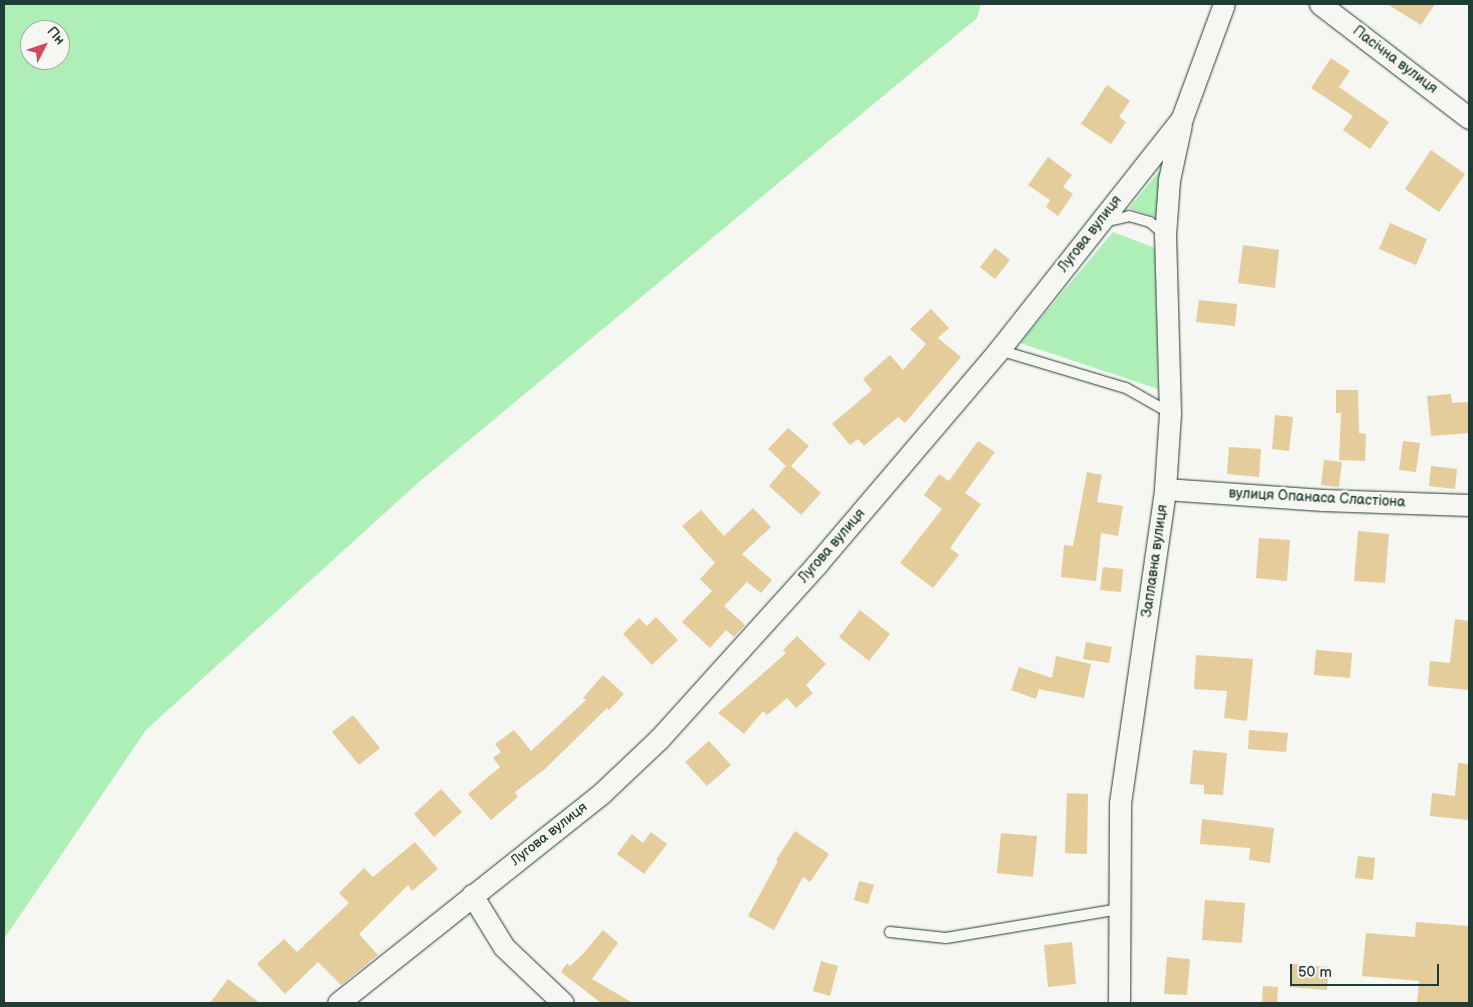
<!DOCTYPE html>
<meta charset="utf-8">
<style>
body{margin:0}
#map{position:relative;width:1473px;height:1007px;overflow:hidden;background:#f6f6f2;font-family:"Balsamiq Sans",sans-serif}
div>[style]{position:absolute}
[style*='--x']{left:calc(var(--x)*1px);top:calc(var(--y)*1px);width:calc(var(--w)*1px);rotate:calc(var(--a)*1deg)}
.green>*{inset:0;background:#aeefb8}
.building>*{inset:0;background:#e4cc9b}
.roads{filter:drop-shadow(0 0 1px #1f3d34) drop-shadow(0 0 1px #1f3d34)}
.service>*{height:10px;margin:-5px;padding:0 5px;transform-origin:5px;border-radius:5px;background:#f6f6f2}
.minor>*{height:21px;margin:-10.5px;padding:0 10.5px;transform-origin:10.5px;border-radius:10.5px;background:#f6f6f2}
span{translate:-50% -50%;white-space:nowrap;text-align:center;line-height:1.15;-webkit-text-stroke:5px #f6f6f2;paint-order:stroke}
.street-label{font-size:14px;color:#1f3d34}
.frame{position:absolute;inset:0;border:5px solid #1f3d34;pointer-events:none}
.north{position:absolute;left:20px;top:20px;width:50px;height:50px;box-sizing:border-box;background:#f6f6f2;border:1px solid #a0aca6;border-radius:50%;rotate:49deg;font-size:14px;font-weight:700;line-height:20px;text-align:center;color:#1f3d34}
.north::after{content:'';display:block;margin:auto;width:18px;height:22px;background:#d1495b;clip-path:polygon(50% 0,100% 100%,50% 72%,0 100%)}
.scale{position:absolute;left:1290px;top:964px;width:149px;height:22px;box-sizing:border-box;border:2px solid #1f3d34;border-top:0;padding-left:6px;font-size:15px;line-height:18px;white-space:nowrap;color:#1f3d34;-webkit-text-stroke:4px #f6f6f2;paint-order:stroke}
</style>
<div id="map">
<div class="green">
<i style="clip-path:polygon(evenodd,4px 4px,981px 4px,977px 18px,420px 481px,146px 730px,4px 939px,4px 4px,30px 30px,60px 30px,60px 60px,30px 60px,30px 30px)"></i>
<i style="clip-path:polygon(1161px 169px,1156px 217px,1129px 208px)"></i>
<i style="clip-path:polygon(1113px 232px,1155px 248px,1158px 389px,1020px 343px)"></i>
</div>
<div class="building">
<i style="clip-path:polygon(1387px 4px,1435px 4px,1421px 25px)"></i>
<i style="clip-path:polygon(1331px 58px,1350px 71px,1339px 87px,1389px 122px,1370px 149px,1343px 130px,1353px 116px,1311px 88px)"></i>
<i style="clip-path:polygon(1107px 85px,1130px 101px,1119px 117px,1126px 122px,1111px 144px,1081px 124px)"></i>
<i style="clip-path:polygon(1431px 150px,1465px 174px,1439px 212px,1405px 189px)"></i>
<i style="clip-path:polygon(1048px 157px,1072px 175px,1063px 187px,1073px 194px,1058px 216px,1046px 207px,1050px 200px,1028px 185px)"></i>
<i style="clip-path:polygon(1390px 223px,1427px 239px,1416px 265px,1379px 249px)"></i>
<i style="clip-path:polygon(1243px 245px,1279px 250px,1275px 288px,1238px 283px)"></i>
<i style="clip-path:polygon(995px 248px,1010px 260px,995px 279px,980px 267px)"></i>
<i style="clip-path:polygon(1199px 300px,1237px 304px,1235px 326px,1196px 322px)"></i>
<i style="clip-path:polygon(931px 309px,949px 328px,938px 338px,961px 357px,905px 423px,898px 417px,864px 446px,858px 439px,850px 445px,832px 424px,872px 390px,863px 379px,890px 355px,903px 370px,926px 344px,910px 329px)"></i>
<i style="clip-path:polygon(1336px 390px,1358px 390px,1359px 433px,1366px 434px,1365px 461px,1339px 460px,1341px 413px,1336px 413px)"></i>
<i style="clip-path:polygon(1451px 394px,1452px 403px,1468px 402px,1469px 433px,1431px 436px,1427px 396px)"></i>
<i style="clip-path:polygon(1275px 415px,1293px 417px,1289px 451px,1272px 449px)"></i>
<i style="clip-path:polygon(788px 428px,809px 446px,791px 466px,821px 493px,801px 515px,769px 486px,786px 466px,768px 449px)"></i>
<i style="clip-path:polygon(978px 441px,995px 452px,965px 493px,981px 504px,950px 548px,959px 555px,933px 588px,900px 563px,942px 509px,924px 495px,939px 474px,949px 481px)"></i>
<i style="clip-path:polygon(1403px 441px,1420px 443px,1416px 472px,1399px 470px)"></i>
<i style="clip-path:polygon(1229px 447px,1261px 449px,1259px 477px,1227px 474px)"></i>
<i style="clip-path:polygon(1324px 460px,1342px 462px,1339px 487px,1321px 485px)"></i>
<i style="clip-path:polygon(1431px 466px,1457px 469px,1455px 489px,1429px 486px)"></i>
<i style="clip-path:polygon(1087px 472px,1102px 475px,1097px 502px,1123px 506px,1118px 536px,1101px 533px,1096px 581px,1061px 577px,1064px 545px,1073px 546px)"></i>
<i style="clip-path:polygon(753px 508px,771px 527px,742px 554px,772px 580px,761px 593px,747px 582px,724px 606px,745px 625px,734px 637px,726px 630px,710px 648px,682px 622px,712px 591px,700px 579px,715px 563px,682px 526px,701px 510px,724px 536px)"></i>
<i style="clip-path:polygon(1358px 531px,1389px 534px,1385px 583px,1354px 581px)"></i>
<i style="clip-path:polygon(1259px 538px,1290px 540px,1287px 581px,1256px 578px)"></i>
<i style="clip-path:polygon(1103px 567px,1123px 569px,1121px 592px,1100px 590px)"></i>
<i style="clip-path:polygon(860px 610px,890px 634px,869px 661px,839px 637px)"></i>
<i style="clip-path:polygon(656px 617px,678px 640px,652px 665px,623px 634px,639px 618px,647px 626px)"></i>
<i style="clip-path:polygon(1455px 619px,1469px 621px,1469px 690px,1428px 686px,1430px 661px,1450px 663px)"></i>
<i style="clip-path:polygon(797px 636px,826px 664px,806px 685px,813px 693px,796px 708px,787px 698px,767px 715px,763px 711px,744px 734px,718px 713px,786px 653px,783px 650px)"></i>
<i style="clip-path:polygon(1086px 642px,1112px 647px,1109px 663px,1083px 659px)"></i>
<i style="clip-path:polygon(1316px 650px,1352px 653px,1350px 678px,1314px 675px)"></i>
<i style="clip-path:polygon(1196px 655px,1253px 659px,1247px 721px,1224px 718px,1227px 691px,1194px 689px)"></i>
<i style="clip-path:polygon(1056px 656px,1091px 664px,1084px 698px,1039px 689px,1036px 699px,1011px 690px,1019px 667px,1052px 678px)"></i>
<i style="clip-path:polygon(603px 675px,624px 694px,609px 710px,607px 708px,545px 769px,515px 792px,518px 797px,491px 820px,468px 794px,500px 767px,493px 758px,501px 752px,495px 744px,514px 730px,531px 751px,586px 700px,583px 698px)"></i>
<i style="clip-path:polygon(353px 715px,380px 748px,359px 765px,332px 732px)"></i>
<i style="clip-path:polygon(1249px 730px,1288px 733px,1286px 752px,1248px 749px)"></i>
<i style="clip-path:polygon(709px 741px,731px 765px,707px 786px,685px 762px)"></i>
<i style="clip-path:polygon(1193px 750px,1227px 753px,1223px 795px,1204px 794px,1204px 785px,1190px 784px)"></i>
<i style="clip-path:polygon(1458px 763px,1469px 764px,1469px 820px,1430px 816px,1432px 793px,1455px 796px)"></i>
<i style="clip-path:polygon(441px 789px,462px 812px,434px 837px,414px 814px)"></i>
<i style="clip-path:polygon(1067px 793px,1088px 794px,1087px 854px,1065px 853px)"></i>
<i style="clip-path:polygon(1202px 819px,1274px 828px,1270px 863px,1249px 860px,1250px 848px,1200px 844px)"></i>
<i style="clip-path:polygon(795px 831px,829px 854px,810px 882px,803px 877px,774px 930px,748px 916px,778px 861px,776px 860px)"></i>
<i style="clip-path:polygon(651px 832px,667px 844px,644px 874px,617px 854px,632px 834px,643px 843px)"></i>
<i style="clip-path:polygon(1001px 833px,1037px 836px,1033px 877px,997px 873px)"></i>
<i style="clip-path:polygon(415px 842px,438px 869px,412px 891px,408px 885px,359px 934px,378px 955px,341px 985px,318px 962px,285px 994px,257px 964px,284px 939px,297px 952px,349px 903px,339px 893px,364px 868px,373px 877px)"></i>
<i style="clip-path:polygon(1358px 856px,1375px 858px,1373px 880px,1355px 878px)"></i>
<i style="clip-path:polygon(859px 881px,874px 885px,868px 904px,854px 900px)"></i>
<i style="clip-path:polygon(1205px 900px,1245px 903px,1242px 943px,1202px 940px)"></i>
<i style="clip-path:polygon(1416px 922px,1469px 926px,1469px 1003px,1417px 1003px,1419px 981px,1362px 976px,1366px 933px,1415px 937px)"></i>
<i style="clip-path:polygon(603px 930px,618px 943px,592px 979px,633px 1003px,601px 1003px,561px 972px,567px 963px,570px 966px,583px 954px)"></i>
<i style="clip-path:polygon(1072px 942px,1076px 984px,1048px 987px,1044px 945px)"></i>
<i style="clip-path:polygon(1167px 957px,1190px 959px,1187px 995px,1164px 994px)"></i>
<i style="clip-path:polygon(821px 961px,838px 966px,830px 996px,813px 991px)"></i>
<i style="clip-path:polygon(1292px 964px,1329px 967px,1327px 990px,1290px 987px)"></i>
<i style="clip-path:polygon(228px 979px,260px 1003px,210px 1003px)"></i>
<i style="clip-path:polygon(1263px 986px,1278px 987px,1277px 1003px,1262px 1003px)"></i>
</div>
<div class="roads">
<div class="service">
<i style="--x:1104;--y:222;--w:26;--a:-13"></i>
<i style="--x:1129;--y:216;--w:22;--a:16"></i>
<i style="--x:1150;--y:222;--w:18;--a:41"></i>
<i style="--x:999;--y:350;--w:133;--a:16.7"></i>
<i style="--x:1126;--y:388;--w:51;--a:29.6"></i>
<i style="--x:890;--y:932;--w:56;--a:6.1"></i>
<i style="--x:946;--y:938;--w:176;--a:-9.5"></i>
</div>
<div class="minor">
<i style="--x:1320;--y:4;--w:188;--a:37.4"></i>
<i style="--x:1165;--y:489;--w:158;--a:4"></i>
<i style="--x:1323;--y:500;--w:146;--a:2"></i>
<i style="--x:472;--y:895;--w:61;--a:58.4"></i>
<i style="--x:504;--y:947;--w:81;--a:43.5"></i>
<i style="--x:338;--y:1003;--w:337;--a:-38.5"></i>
<i style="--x:602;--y:793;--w:79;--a:-43.5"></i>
<i style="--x:659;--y:739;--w:236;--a:-47.9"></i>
<i style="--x:817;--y:564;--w:281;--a:-49.6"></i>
<i style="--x:999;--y:350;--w:295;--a:-51.7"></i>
<i style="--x:1182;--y:118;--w:121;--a:-69.8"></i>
<i style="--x:1119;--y:1003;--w:200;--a:-89.7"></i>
<i style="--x:1120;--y:803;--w:317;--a:-81.8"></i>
<i style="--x:1165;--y:489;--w:76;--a:-86.2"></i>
<i style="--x:1170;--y:413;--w:178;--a:-91.6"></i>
<i style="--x:1165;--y:235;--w:55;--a:-85.8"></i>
<i style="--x:1169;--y:180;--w:57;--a:-77.9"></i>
</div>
</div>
<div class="street-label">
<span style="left:1395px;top:60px;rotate:37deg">Пасічна вулиця</span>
<span style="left:1090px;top:234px;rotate:-52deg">Лугова вулиця</span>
<span style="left:1317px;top:498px;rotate:3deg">вулиця Опанаса Сластіона</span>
<span style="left:832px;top:546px;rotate:-49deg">Лугова вулиця</span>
<span style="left:1155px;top:561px;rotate:-82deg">Заплавна вулиця</span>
<span style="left:549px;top:834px;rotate:-38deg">Лугова вулиця</span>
</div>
<div class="frame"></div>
<div class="north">Пн</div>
<div class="scale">50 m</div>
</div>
